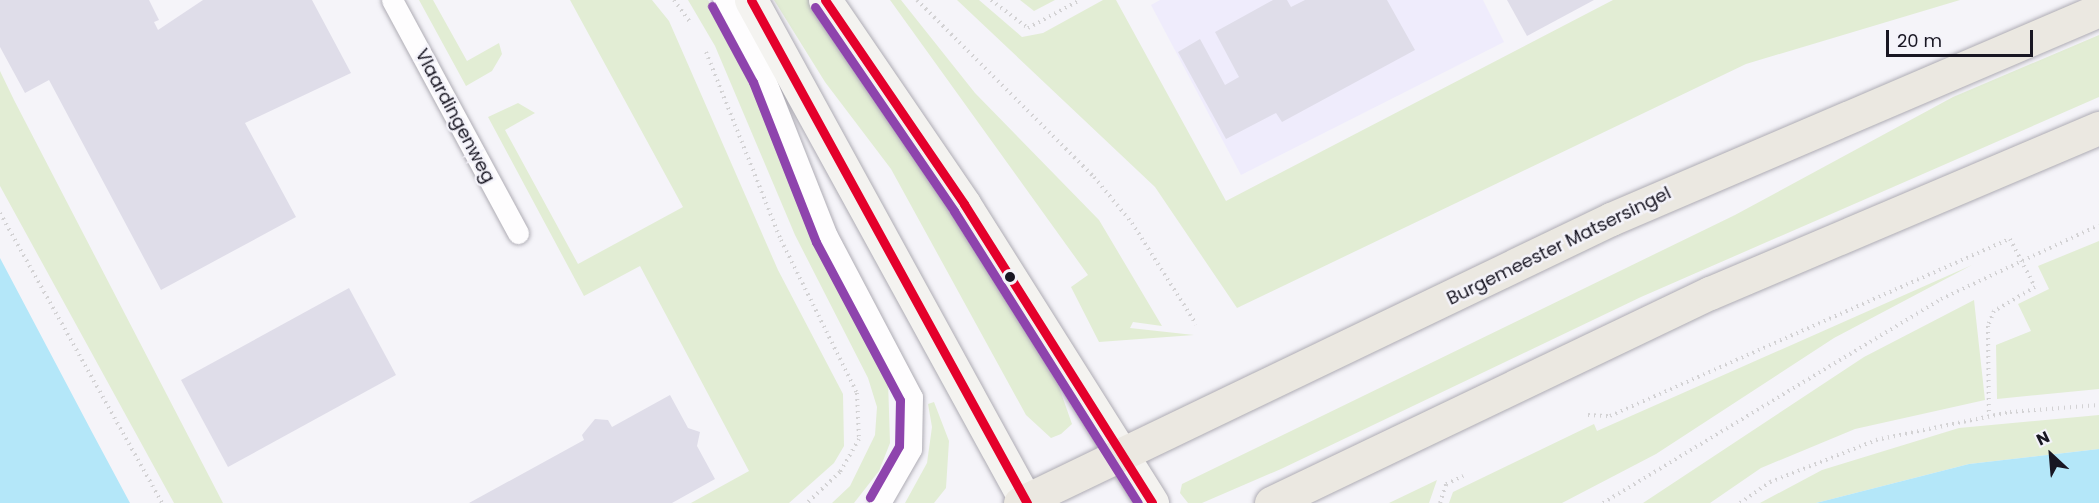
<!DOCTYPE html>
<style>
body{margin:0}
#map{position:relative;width:2099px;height:503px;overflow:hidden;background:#f5f4f9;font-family:Poppins,sans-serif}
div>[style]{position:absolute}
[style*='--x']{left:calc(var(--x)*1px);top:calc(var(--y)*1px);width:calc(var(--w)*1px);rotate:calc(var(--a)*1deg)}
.built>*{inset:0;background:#efecfc}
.green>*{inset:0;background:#e2edd4}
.water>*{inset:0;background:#b4e7f9}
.building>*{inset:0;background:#dfdde9}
.path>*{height:4px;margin-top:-2px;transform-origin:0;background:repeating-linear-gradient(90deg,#d3d2d4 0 1.5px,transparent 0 6px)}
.roads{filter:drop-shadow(0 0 2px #aeacb4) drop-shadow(0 0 2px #aeacb4)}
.lane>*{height:21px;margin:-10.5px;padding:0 10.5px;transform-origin:10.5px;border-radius:10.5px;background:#fefdfe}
.secondary>*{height:33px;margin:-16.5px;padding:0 16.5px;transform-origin:16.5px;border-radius:16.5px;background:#f4f3f0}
.primary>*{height:33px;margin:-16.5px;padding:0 16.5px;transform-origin:16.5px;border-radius:16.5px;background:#ebe8e1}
.bus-1>*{height:9px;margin:-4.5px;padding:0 4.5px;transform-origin:4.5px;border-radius:4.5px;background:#e4002b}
.bus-2>*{height:9px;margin:-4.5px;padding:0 4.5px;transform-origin:4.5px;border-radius:4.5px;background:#8e44ad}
.dots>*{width:16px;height:16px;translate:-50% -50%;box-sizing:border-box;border:3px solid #f4f3fa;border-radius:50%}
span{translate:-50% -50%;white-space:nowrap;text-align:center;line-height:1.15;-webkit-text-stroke:5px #f4f3fa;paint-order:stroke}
.street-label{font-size:18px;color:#181622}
.north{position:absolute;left:2021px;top:425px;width:60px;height:60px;-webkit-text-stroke:4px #f4f3fa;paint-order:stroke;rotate:334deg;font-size:16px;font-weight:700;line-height:24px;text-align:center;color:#181622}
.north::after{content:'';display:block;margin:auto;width:21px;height:27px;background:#181622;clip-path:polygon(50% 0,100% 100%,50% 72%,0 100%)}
.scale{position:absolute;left:1886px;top:30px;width:147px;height:27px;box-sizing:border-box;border:3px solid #181622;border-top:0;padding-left:8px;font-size:18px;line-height:21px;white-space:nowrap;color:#181622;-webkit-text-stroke:4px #f4f3fa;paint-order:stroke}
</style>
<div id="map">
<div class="built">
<i style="clip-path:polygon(1160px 0,1483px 0,1504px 42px,1241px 175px,1151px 5px)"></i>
</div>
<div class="green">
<i style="clip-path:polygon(419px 0,433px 0,467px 61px,499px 43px,502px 54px,492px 71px,466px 86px)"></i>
<i style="clip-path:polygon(570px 0,652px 0,669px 21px,778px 270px,843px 394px,844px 446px,834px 463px,789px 503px,691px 503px,749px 471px,640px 266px,584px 296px,488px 117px,518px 103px,535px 113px,505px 130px,578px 264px,683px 207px)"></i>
<i style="clip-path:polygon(688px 0,708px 0,745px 64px,797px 203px,888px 380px,890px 443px,879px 471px,854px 503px,832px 503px,850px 486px,875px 435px,877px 407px,868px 378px,795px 235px,715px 46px)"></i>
<i style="clip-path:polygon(774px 0,810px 0,869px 85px,1054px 373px,1072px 424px,1061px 434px,1051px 438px,1026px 415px,891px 169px,825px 82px)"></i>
<i style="clip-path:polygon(890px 0,901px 0,975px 93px,1099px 220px,1162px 326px,1133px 322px,1130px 328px,1194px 335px,1099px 342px,1071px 287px,1088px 275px)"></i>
<i style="clip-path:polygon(957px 0,979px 0,1022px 37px,1043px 33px,1103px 0,1116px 0,1226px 201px,1613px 0,1960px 0,1746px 64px,1237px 308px,1155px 187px)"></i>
<i style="clip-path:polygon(1020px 0,1055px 0,1034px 11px)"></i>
<i style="clip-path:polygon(2099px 35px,2099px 97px,1641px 297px,1281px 469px,1202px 503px,1188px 503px,1180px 493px,1182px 484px,1735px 215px,1953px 97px)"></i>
<i style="clip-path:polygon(0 71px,14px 100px,223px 503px,174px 503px,0 186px)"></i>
<i style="clip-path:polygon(2099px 241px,2099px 389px,1997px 399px,1996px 345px,2031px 331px,2018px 304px,2049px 289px,2038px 266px)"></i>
<i style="clip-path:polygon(1972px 265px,1834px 338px,1656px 454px,1562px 503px,1449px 503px,1453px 492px,1594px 424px,1597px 431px)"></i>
<i style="clip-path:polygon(1974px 300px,1985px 400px,1855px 429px,1761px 468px,1710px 503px,1643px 503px,1864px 357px)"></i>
<i style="clip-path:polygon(934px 402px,949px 441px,946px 488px,934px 503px,905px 503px,927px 463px,932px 427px,928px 404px)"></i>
<i style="clip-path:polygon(2099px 415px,2099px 449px,1969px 464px,1816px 503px,1760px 503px,1822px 470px,1959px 428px)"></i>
<i style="clip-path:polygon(1437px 480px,1429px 503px,1389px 503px)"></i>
</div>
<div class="water">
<i style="clip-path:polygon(0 258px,93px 434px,130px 503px,0 503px)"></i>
<i style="clip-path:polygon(2099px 449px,2099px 503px,1816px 503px,1969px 464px)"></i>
</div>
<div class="building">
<i style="clip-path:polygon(0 0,149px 0,159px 20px,154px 22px,158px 30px,203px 0,312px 0,351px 73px,245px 123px,296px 217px,161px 290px,49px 80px,25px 93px,0 47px)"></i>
<i style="clip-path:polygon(1273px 0,1287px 0,1291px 7px,1305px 0,1387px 0,1415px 50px,1282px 122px,1276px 113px,1226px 139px,1178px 52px,1200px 39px,1225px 85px,1239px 77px,1215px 32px)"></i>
<i style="clip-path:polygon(1507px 0,1594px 0,1527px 36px)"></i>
<i style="clip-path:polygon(349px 288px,396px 375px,228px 467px,181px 380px)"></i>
<i style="clip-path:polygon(670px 395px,688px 428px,700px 432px,697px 446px,715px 479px,672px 503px,469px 503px,584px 440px,582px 435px,595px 419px,608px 420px,612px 427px)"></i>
</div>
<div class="path">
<i style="--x:674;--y:0;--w:27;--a:54"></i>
<i style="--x:917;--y:0;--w:250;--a:45"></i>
<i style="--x:1094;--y:177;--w:60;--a:50.4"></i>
<i style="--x:1132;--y:223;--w:120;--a:57.6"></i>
<i style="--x:991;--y:0;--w:46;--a:37.1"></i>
<i style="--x:1028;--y:28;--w:59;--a:-28.3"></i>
<i style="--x:706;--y:52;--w:202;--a:68.3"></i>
<i style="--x:781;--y:240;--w:171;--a:63.6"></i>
<i style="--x:857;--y:393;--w:46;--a:87.5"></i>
<i style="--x:859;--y:439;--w:38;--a:120"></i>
<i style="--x:840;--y:472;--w:45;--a:136.8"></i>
<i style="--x:0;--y:213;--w:332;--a:60.8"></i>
<i style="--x:1588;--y:415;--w:22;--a:3"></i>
<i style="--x:1610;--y:416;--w:437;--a:-23.9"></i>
<i style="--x:2010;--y:239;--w:54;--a:62.5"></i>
<i style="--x:2035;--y:287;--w:48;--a:149.7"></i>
<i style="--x:1994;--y:311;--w:16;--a:112"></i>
<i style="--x:1988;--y:326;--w:90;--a:89.4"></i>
<i style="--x:1440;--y:503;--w:20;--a:-72"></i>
<i style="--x:1446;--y:484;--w:19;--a:-25"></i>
<i style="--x:1603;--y:503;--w:395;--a:-31.1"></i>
<i style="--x:1941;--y:299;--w:174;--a:-25.1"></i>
<i style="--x:1740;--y:503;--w:37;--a:-35"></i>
<i style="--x:1770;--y:482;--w:114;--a:-21.6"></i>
<i style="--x:1876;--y:440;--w:137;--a:-11.8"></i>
<i style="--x:2010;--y:412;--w:89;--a:-4.5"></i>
</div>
<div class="roads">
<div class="lane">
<i style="--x:392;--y:0;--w:265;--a:61.6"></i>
<i style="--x:723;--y:0;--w:87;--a:62"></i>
<i style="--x:764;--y:77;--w:171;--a:68.4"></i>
<i style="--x:827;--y:236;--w:182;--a:62.2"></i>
<i style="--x:912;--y:397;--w:52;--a:91.1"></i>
<i style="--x:911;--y:449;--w:62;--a:119.9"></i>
</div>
<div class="secondary">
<i style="--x:751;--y:0;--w:574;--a:61.25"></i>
<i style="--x:825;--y:0;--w:247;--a:55.7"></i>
<i style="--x:964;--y:204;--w:353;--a:57.8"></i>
</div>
<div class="primary">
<i style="--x:1020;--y:503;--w:656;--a:-25.67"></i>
<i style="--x:1611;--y:219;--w:531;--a:-23.18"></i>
<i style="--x:1271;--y:503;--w:487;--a:-25.6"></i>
<i style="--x:1710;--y:293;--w:423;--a:-23"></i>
</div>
</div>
<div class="bus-1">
<i style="--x:751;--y:0;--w:574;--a:61.25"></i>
<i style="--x:825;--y:0;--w:247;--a:55.7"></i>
<i style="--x:964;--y:204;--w:353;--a:57.8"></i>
</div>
<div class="bus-2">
<i style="--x:712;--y:6;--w:86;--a:61.7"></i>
<i style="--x:753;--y:82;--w:172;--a:68.5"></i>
<i style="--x:816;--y:242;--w:179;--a:62"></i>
<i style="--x:900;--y:400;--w:46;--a:91.2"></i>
<i style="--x:899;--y:446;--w:59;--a:119.6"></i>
<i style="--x:815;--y:7;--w:247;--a:55.7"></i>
<i style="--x:954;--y:211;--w:345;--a:57.8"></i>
</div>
<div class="dots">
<i style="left:1010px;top:277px;background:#181622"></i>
</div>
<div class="street-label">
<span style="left:455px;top:116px;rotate:62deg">Vlaardingenweg</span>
<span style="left:1559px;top:246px;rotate:-26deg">Burgemeester Matsersingel</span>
</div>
<div class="north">N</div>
<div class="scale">20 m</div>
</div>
